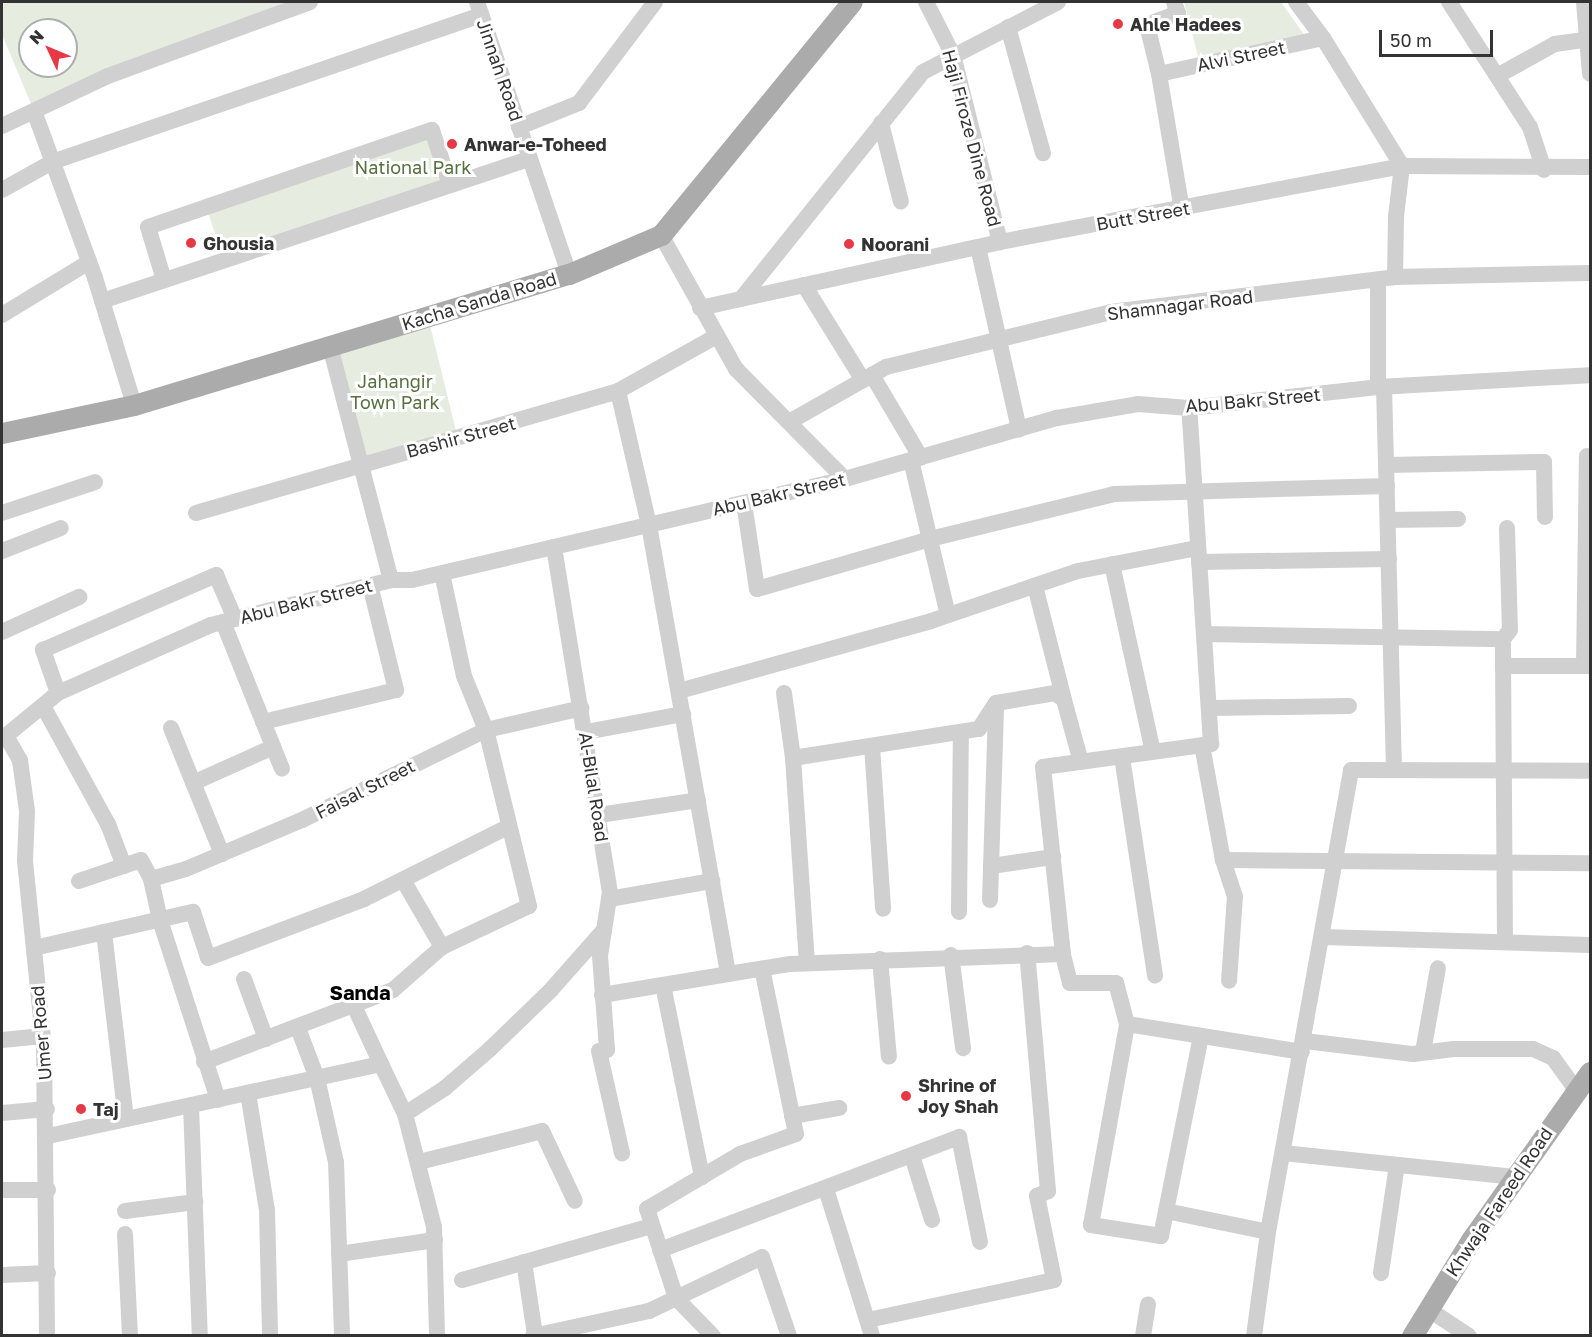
<!DOCTYPE html>
<style>
body{margin:0}
#map{position:relative;width:1592px;height:1337px;overflow:hidden;background:#fff;font-family:"Golos Text",sans-serif}
div>[style]{position:absolute}
[style*='--x']{left:calc(var(--x)*1px);top:calc(var(--y)*1px);width:calc(var(--w)*1px);rotate:calc(var(--a)*1deg)}
.green>*{inset:0;background:#e6ecdf}
.minor>*{height:16px;margin:-8px;padding:0 8px;transform-origin:8px;border-radius:8px;background:#d0d0d0}
.major>*{height:21px;margin:-10.5px;padding:0 10.5px;transform-origin:10.5px;border-radius:10.5px;background:#ababab}
.dots>*{width:16px;height:16px;translate:-50% -50%;box-sizing:border-box;border:3px solid #fff;border-radius:50%}
span{translate:-50% -50%;white-space:nowrap;text-align:center;line-height:1.15;-webkit-text-stroke:6px #fff;paint-order:stroke}
.poi-label{font-size:18px;color:#333;font-weight:700}
.left{translate:0 -50%;text-align:left}
.street-label{font-size:18px;color:#333}
.park-label{font-size:18px;color:#56703f}
.neighbourhood-label{font-size:20px;color:#000;font-weight:700}
.frame{position:absolute;inset:0;border:3px solid #333;pointer-events:none}
.north{position:absolute;left:18px;top:18px;width:60px;height:60px;box-sizing:border-box;background:#fff;border:2px solid #adadad;border-radius:50%;rotate:314deg;font-size:16px;font-weight:700;line-height:24px;text-align:center;color:#333}
.north::after{content:'';display:block;margin:auto;width:21px;height:27px;background:#e63946;clip-path:polygon(50% 0,100% 100%,50% 72%,0 100%)}
.scale{position:absolute;left:1379px;top:30px;width:114px;height:27px;box-sizing:border-box;border:3px solid #333;border-top:0;padding-left:8px;font-size:18px;line-height:21px;white-space:nowrap;color:#333;-webkit-text-stroke:4px #fff;paint-order:stroke}
</style>
<div id="map">
<div class="green">
<i style="clip-path:polygon(evenodd,2px 2px,305px 2px,34px 111px,3px 37px,2px 2px,30px 30px,66px 30px,66px 66px,30px 66px,30px 30px)"></i>
<i style="clip-path:polygon(1184px 2px,1281px 2px,1305px 36px,1199px 60px)"></i>
<i style="clip-path:polygon(432px 130px,450px 185px,224px 260px,206px 207px)"></i>
<i style="clip-path:polygon(428px 317px,458px 439px,361px 463px,330px 346px)"></i>
</div>
<div class="minor">
<i style="--x:477;--y:2;--w:287;--a:71.3"></i>
<i style="--x:926;--y:2;--w:59;--a:63"></i>
<i style="--x:953;--y:55;--w:193;--a:75.9"></i>
<i style="--x:1174;--y:2;--w:12;--a:70"></i>
<i style="--x:1178;--y:13;--w:33;--a:159"></i>
<i style="--x:1147;--y:25;--w:50;--a:76.2"></i>
<i style="--x:1159;--y:74;--w:138;--a:80.4"></i>
<i style="--x:1296;--y:2;--w:45;--a:53.1"></i>
<i style="--x:1323;--y:38;--w:150;--a:58.3"></i>
<i style="--x:1402;--y:166;--w:50;--a:96.8"></i>
<i style="--x:1396;--y:216;--w:61;--a:90.9"></i>
<i style="--x:1449;--y:2;--w:149;--a:57.1"></i>
<i style="--x:1530;--y:127;--w:45;--a:72"></i>
<i style="--x:1584;--y:2;--w:72;--a:85.2"></i>
<i style="--x:1008;--y:27;--w:131;--a:74.5"></i>
<i style="--x:1159;--y:74;--w:168;--a:-12.4"></i>
<i style="--x:1497;--y:76;--w:66;--a:-28.9"></i>
<i style="--x:1555;--y:44;--w:35;--a:-8"></i>
<i style="--x:34;--y:111;--w:178;--a:69.9"></i>
<i style="--x:95;--y:278;--w:133;--a:72.9"></i>
<i style="--x:881;--y:123;--w:81;--a:75.8"></i>
<i style="--x:2;--y:126;--w:117;--a:-25.3"></i>
<i style="--x:108;--y:76;--w:215;--a:-20.1"></i>
<i style="--x:519;--y:127;--w:65;--a:-21.8"></i>
<i style="--x:579;--y:103;--w:126;--a:-53"></i>
<i style="--x:2;--y:190;--w:57;--a:-29.2"></i>
<i style="--x:52;--y:162;--w:454;--a:-18.9"></i>
<i style="--x:661;--y:235;--w:154;--a:60.8"></i>
<i style="--x:736;--y:369;--w:155;--a:45.3"></i>
<i style="--x:978;--y:247;--w:187;--a:77.3"></i>
<i style="--x:164;--y:280;--w:55;--a:-106.8"></i>
<i style="--x:148;--y:227;--w:300;--a:-18.9"></i>
<i style="--x:432;--y:130;--w:58;--a:71.9"></i>
<i style="--x:1378;--y:281;--w:106;--a:90"></i>
<i style="--x:804;--y:285;--w:112;--a:58.2"></i>
<i style="--x:741;--y:299;--w:291;--a:-51.3"></i>
<i style="--x:923;--y:72;--w:152;--a:-27.4"></i>
<i style="--x:102;--y:301;--w:451;--a:-18.4"></i>
<i style="--x:700;--y:308;--w:307;--a:-12.4"></i>
<i style="--x:1000;--y:242;--w:409;--a:-10.7"></i>
<i style="--x:1402;--y:166;--w:188;--a:0.3"></i>
<i style="--x:2;--y:315;--w:102;--a:-31.3"></i>
<i style="--x:330;--y:346;--w:242;--a:75.4"></i>
<i style="--x:872;--y:375;--w:96;--a:59.4"></i>
<i style="--x:1384;--y:387;--w:383;--a:88.5"></i>
<i style="--x:618;--y:391;--w:138;--a:77"></i>
<i style="--x:649;--y:525;--w:456;--a:80"></i>
<i style="--x:789;--y:422;--w:112;--a:-29.6"></i>
<i style="--x:886;--y:367;--w:232;--a:-13.7"></i>
<i style="--x:1111;--y:312;--w:286;--a:-7"></i>
<i style="--x:1395;--y:277;--w:195;--a:-1.2"></i>
<i style="--x:911;--y:460;--w:159;--a:76.6"></i>
<i style="--x:1386;--y:465;--w:158;--a:-1.1"></i>
<i style="--x:1544;--y:462;--w:55;--a:89"></i>
<i style="--x:744;--y:503;--w:87;--a:81.4"></i>
<i style="--x:757;--y:589;--w:180;--a:-16.1"></i>
<i style="--x:930;--y:539;--w:189;--a:-13.7"></i>
<i style="--x:1114;--y:494;--w:273;--a:-1.7"></i>
<i style="--x:2;--y:513;--w:98;--a:-18.4"></i>
<i style="--x:196;--y:513;--w:439;--a:-16.1"></i>
<i style="--x:618;--y:391;--w:113;--a:-29.1"></i>
<i style="--x:1388;--y:520;--w:70;--a:-0.8"></i>
<i style="--x:554;--y:547;--w:350;--a:80.8"></i>
<i style="--x:610;--y:892;--w:65;--a:98.9"></i>
<i style="--x:600;--y:956;--w:94;--a:85.7"></i>
<i style="--x:607;--y:1050;--w:8;--a:173"></i>
<i style="--x:599;--y:1051;--w:105;--a:77.3"></i>
<i style="--x:2;--y:551;--w:63;--a:-21.3"></i>
<i style="--x:1199;--y:562;--w:190;--a:-0.9"></i>
<i style="--x:1112;--y:564;--w:192;--a:77.7"></i>
<i style="--x:1035;--y:586;--w:118;--a:75.7"></i>
<i style="--x:223;--y:622;--w:158;--a:68.1"></i>
<i style="--x:2;--y:632;--w:85;--a:-24.4"></i>
<i style="--x:1204;--y:634;--w:299;--a:1"></i>
<i style="--x:1503;--y:666;--w:87;--a:0"></i>
<i style="--x:1584;--y:666;--w:210;--a:-89.2"></i>
<i style="--x:679;--y:691;--w:262;--a:-15.5"></i>
<i style="--x:931;--y:621;--w:155;--a:-18.8"></i>
<i style="--x:1078;--y:571;--w:122;--a:-10.9"></i>
<i style="--x:58;--y:693;--w:46;--a:-109.2"></i>
<i style="--x:43;--y:650;--w:189;--a:-23.4"></i>
<i style="--x:216;--y:575;--w:48;--a:66.6"></i>
<i style="--x:784;--y:693;--w:66;--a:82.1"></i>
<i style="--x:793;--y:758;--w:205;--a:86.1"></i>
<i style="--x:43;--y:706;--w:135;--a:61.2"></i>
<i style="--x:108;--y:824;--w:45;--a:69.1"></i>
<i style="--x:1209;--y:708;--w:140;--a:-0.8"></i>
<i style="--x:263;--y:722;--w:137;--a:-13.5"></i>
<i style="--x:396;--y:690;--w:108;--a:-103.9"></i>
<i style="--x:171;--y:728;--w:136;--a:68"></i>
<i style="--x:586;--y:732;--w:99;--a:-10.5"></i>
<i style="--x:6;--y:736;--w:28;--a:60"></i>
<i style="--x:20;--y:760;--w:51;--a:82.2"></i>
<i style="--x:27;--y:811;--w:50;--a:92.3"></i>
<i style="--x:25;--y:861;--w:187;--a:84.2"></i>
<i style="--x:44;--y:1047;--w:289;--a:89.4"></i>
<i style="--x:2;--y:739;--w:72;--a:-39.4"></i>
<i style="--x:58;--y:693;--w:167;--a:-24"></i>
<i style="--x:211;--y:625;--w:186;--a:-14"></i>
<i style="--x:391;--y:580;--w:21;--a:0"></i>
<i style="--x:412;--y:580;--w:445;--a:-13.1"></i>
<i style="--x:845;--y:479;--w:221;--a:-16.1"></i>
<i style="--x:1057;--y:418;--w:82;--a:-9.8"></i>
<i style="--x:1138;--y:404;--w:51;--a:4.5"></i>
<i style="--x:1189;--y:408;--w:190;--a:-6.3"></i>
<i style="--x:1378;--y:387;--w:212;--a:-3.2"></i>
<i style="--x:1202;--y:745;--w:117;--a:79.7"></i>
<i style="--x:1223;--y:860;--w:38;--a:72"></i>
<i style="--x:1235;--y:896;--w:85;--a:94"></i>
<i style="--x:872;--y:746;--w:163;--a:86.1"></i>
<i style="--x:1122;--y:757;--w:221;--a:81.4"></i>
<i style="--x:793;--y:758;--w:188;--a:-8.9"></i>
<i style="--x:979;--y:729;--w:31;--a:-57"></i>
<i style="--x:996;--y:703;--w:60;--a:-9.6"></i>
<i style="--x:1055;--y:693;--w:11;--a:38"></i>
<i style="--x:1064;--y:700;--w:64;--a:74.7"></i>
<i style="--x:193;--y:783;--w:88;--a:-24.2"></i>
<i style="--x:599;--y:815;--w:100;--a:-8.6"></i>
<i style="--x:1223;--y:860;--w:367;--a:0.5"></i>
<i style="--x:991;--y:866;--w:63;--a:-8.3"></i>
<i style="--x:151;--y:879;--w:36;--a:-16"></i>
<i style="--x:186;--y:869;--w:126;--a:-22.9"></i>
<i style="--x:302;--y:820;--w:205;--a:-26.1"></i>
<i style="--x:486;--y:730;--w:98;--a:-12.9"></i>
<i style="--x:403;--y:880;--w:78;--a:59.8"></i>
<i style="--x:79;--y:881;--w:65;--a:-18.7"></i>
<i style="--x:141;--y:860;--w:21;--a:62"></i>
<i style="--x:151;--y:879;--w:42;--a:77.6"></i>
<i style="--x:160;--y:920;--w:189;--a:72.1"></i>
<i style="--x:609;--y:899;--w:105;--a:-9.9"></i>
<i style="--x:990;--y:900;--w:196;--a:-88.2"></i>
<i style="--x:959;--y:912;--w:180;--a:-89.4"></i>
<i style="--x:104;--y:932;--w:188;--a:83.3"></i>
<i style="--x:1322;--y:937;--w:268;--a:1.7"></i>
<i style="--x:1505;--y:942;--w:303;--a:-90.4"></i>
<i style="--x:1503;--y:639;--w:11;--a:-52"></i>
<i style="--x:1510;--y:630;--w:102;--a:-91.7"></i>
<i style="--x:34;--y:948;--w:163;--a:-12.8"></i>
<i style="--x:193;--y:912;--w:48;--a:71.9"></i>
<i style="--x:208;--y:958;--w:167;--a:-20.7"></i>
<i style="--x:364;--y:899;--w:161;--a:-26.6"></i>
<i style="--x:951;--y:955;--w:94;--a:82.6"></i>
<i style="--x:880;--y:959;--w:98;--a:84.8"></i>
<i style="--x:244;--y:979;--w:64;--a:69.9"></i>
<i style="--x:663;--y:985;--w:196;--a:78.5"></i>
<i style="--x:602;--y:995;--w:191;--a:-9.4"></i>
<i style="--x:790;--y:964;--w:273;--a:-2.1"></i>
<i style="--x:355;--y:1008;--w:62;--a:65.1"></i>
<i style="--x:1127;--y:1024;--w:42;--a:-105"></i>
<i style="--x:1116;--y:983;--w:46;--a:180"></i>
<i style="--x:1070;--y:983;--w:30;--a:-104"></i>
<i style="--x:1063;--y:954;--w:188;--a:-96.1"></i>
<i style="--x:1043;--y:767;--w:170;--a:-7.8"></i>
<i style="--x:1211;--y:744;--w:337;--a:-93.7"></i>
<i style="--x:298;--y:1028;--w:53;--a:69.2"></i>
<i style="--x:317;--y:1078;--w:86;--a:77.3"></i>
<i style="--x:336;--y:1162;--w:174;--a:88"></i>
<i style="--x:1201;--y:1036;--w:204;--a:101.3"></i>
<i style="--x:1161;--y:1236;--w:71;--a:-171.1"></i>
<i style="--x:1091;--y:1225;--w:204;--a:-79.8"></i>
<i style="--x:1127;--y:1024;--w:177;--a:9.1"></i>
<i style="--x:2;--y:1040;--w:41;--a:-5.6"></i>
<i style="--x:1305;--y:1041;--w:109;--a:6.9"></i>
<i style="--x:1413;--y:1054;--w:41;--a:-7"></i>
<i style="--x:1454;--y:1049;--w:79;--a:0"></i>
<i style="--x:1533;--y:1049;--w:22;--a:24"></i>
<i style="--x:1553;--y:1058;--w:39;--a:54"></i>
<i style="--x:1423;--y:1052;--w:85;--a:-79.9"></i>
<i style="--x:204;--y:1062;--w:202;--a:-20.9"></i>
<i style="--x:393;--y:990;--w:65;--a:-41.3"></i>
<i style="--x:442;--y:947;--w:96;--a:-25.2"></i>
<i style="--x:529;--y:906;--w:181;--a:-103.7"></i>
<i style="--x:486;--y:730;--w:58;--a:-112.2"></i>
<i style="--x:464;--y:676;--w:105;--a:-102.1"></i>
<i style="--x:248;--y:1093;--w:119;--a:80.8"></i>
<i style="--x:267;--y:1210;--w:126;--a:88.6"></i>
<i style="--x:191;--y:1106;--w:230;--a:87.8"></i>
<i style="--x:2;--y:1113;--w:45;--a:-5.1"></i>
<i style="--x:405;--y:1114;--w:48;--a:-33"></i>
<i style="--x:445;--y:1088;--w:60;--a:-40.9"></i>
<i style="--x:490;--y:1049;--w:83;--a:-44"></i>
<i style="--x:550;--y:991;--w:81;--a:-48.5"></i>
<i style="--x:792;--y:1116;--w:48;--a:-9.7"></i>
<i style="--x:48;--y:1136;--w:341;--a:-12.2"></i>
<i style="--x:381;--y:1064;--w:55;--a:64.4"></i>
<i style="--x:405;--y:1114;--w:117;--a:75.6"></i>
<i style="--x:434;--y:1227;--w:109;--a:88.4"></i>
<i style="--x:1283;--y:1153;--w:233;--a:5.9"></i>
<i style="--x:912;--y:1156;--w:67;--a:72.6"></i>
<i style="--x:419;--y:1162;--w:127;--a:-14.1"></i>
<i style="--x:542;--y:1131;--w:77;--a:64.8"></i>
<i style="--x:826;--y:1189;--w:154;--a:72.6"></i>
<i style="--x:2;--y:1190;--w:46;--a:0"></i>
<i style="--x:125;--y:1211;--w:71;--a:-7.3"></i>
<i style="--x:1166;--y:1211;--w:104;--a:11.6"></i>
<i style="--x:125;--y:1234;--w:102;--a:87.2"></i>
<i style="--x:660;--y:1250;--w:320;--a:-20.7"></i>
<i style="--x:959;--y:1137;--w:107;--a:78.7"></i>
<i style="--x:339;--y:1254;--w:97;--a:-8.3"></i>
<i style="--x:524;--y:1262;--w:74;--a:81.4"></i>
<i style="--x:1381;--y:1273;--w:109;--a:-81.6"></i>
<i style="--x:2;--y:1275;--w:46;--a:-2.5"></i>
<i style="--x:462;--y:1280;--w:197;--a:-15.9"></i>
<i style="--x:1428;--y:1309;--w:49;--a:33.4"></i>
<i style="--x:868;--y:1320;--w:190;--a:-12.1"></i>
<i style="--x:1054;--y:1280;--w:86;--a:-101.4"></i>
<i style="--x:1037;--y:1196;--w:12;--a:-24"></i>
<i style="--x:1048;--y:1191;--w:239;--a:-95"></i>
<i style="--x:533;--y:1336;--w:119;--a:-12.2"></i>
<i style="--x:649;--y:1311;--w:125;--a:-25.5"></i>
<i style="--x:762;--y:1257;--w:83;--a:71.1"></i>
<i style="--x:713;--y:1336;--w:53;--a:-134.2"></i>
<i style="--x:676;--y:1298;--w:94;--a:-108"></i>
<i style="--x:647;--y:1209;--w:108;--a:-30.6"></i>
<i style="--x:740;--y:1154;--w:59;--a:-19.7"></i>
<i style="--x:796;--y:1134;--w:168;--a:-101.6"></i>
<i style="--x:1143;--y:1336;--w:32;--a:-81"></i>
<i style="--x:1254;--y:1336;--w:105;--a:-82.3"></i>
<i style="--x:1268;--y:1232;--w:469;--a:-79.8"></i>
<i style="--x:1351;--y:770;--w:239;--a:0.2"></i>
</div>
<div class="major">
<i style="--x:2;--y:433;--w:135;--a:-12"></i>
<i style="--x:134;--y:405;--w:454;--a:-16.8"></i>
<i style="--x:569;--y:274;--w:100;--a:-23"></i>
<i style="--x:661;--y:235;--w:301;--a:-50.7"></i>
<i style="--x:1412;--y:1336;--w:113;--a:-58.4"></i>
<i style="--x:1471;--y:1240;--w:206;--a:-54.7"></i>
</div>
<div class="dots">
<i style="left:1118px;top:24px;background:#e63946"></i>
<i style="left:452px;top:144px;background:#e63946"></i>
<i style="left:191px;top:243px;background:#e63946"></i>
<i style="left:849px;top:244px;background:#e63946"></i>
<i style="left:906px;top:1096px;background:#e63946"></i>
<i style="left:81px;top:1109px;background:#e63946"></i>
</div>
<div class="poi-label">
<span class="left" style="left:1130px;top:24px">Ahle Hadees</span>
<span class="left" style="left:464px;top:144px">Anwar-e-Toheed</span>
<span class="left" style="left:203px;top:243px">Ghousia</span>
<span class="left" style="left:861px;top:244px">Noorani</span>
<span class="left" style="left:918px;top:1096px">Shrine of<br>Joy Shah</span>
<span class="left" style="left:93px;top:1109px">Taj</span>
</div>
<div class="street-label">
<span style="left:1241px;top:56px;rotate:-12deg">Alvi Street</span>
<span style="left:500px;top:70px;rotate:71deg">Jinnah Road</span>
<span style="left:972px;top:138px;rotate:75deg">Haji Firoze Dine Road</span>
<span style="left:1143px;top:216px;rotate:-10deg">Butt Street</span>
<span style="left:479px;top:301px;rotate:-17deg">Kacha Sanda Road</span>
<span style="left:1180px;top:305px;rotate:-7deg">Shamnagar Road</span>
<span style="left:1253px;top:400px;rotate:-5deg">Abu Bakr Street</span>
<span style="left:461px;top:437px;rotate:-15deg">Bashir Street</span>
<span style="left:779px;top:494px;rotate:-13deg">Abu Bakr Street</span>
<span style="left:306px;top:601px;rotate:-14deg">Abu Bakr Street</span>
<span style="left:594px;top:787px;rotate:81deg">Al-Bilal Road</span>
<span style="left:365px;top:789px;rotate:-27deg">Faisal Street</span>
<span style="left:41px;top:1033px;rotate:-95deg">Umer Road</span>
<span style="left:1499px;top:1202px;rotate:-56deg">Khwaja Fareed Road</span>
</div>
<div class="park-label">
<span style="left:413px;top:167px">National Park</span>
<span style="left:395px;top:392px">Jahangir<br>Town Park</span>
</div>
<div class="neighbourhood-label">
<span style="left:360px;top:992px">Sanda</span>
</div>
<div class="frame"></div>
<div class="north">N</div>
<div class="scale">50 m</div>
</div>
